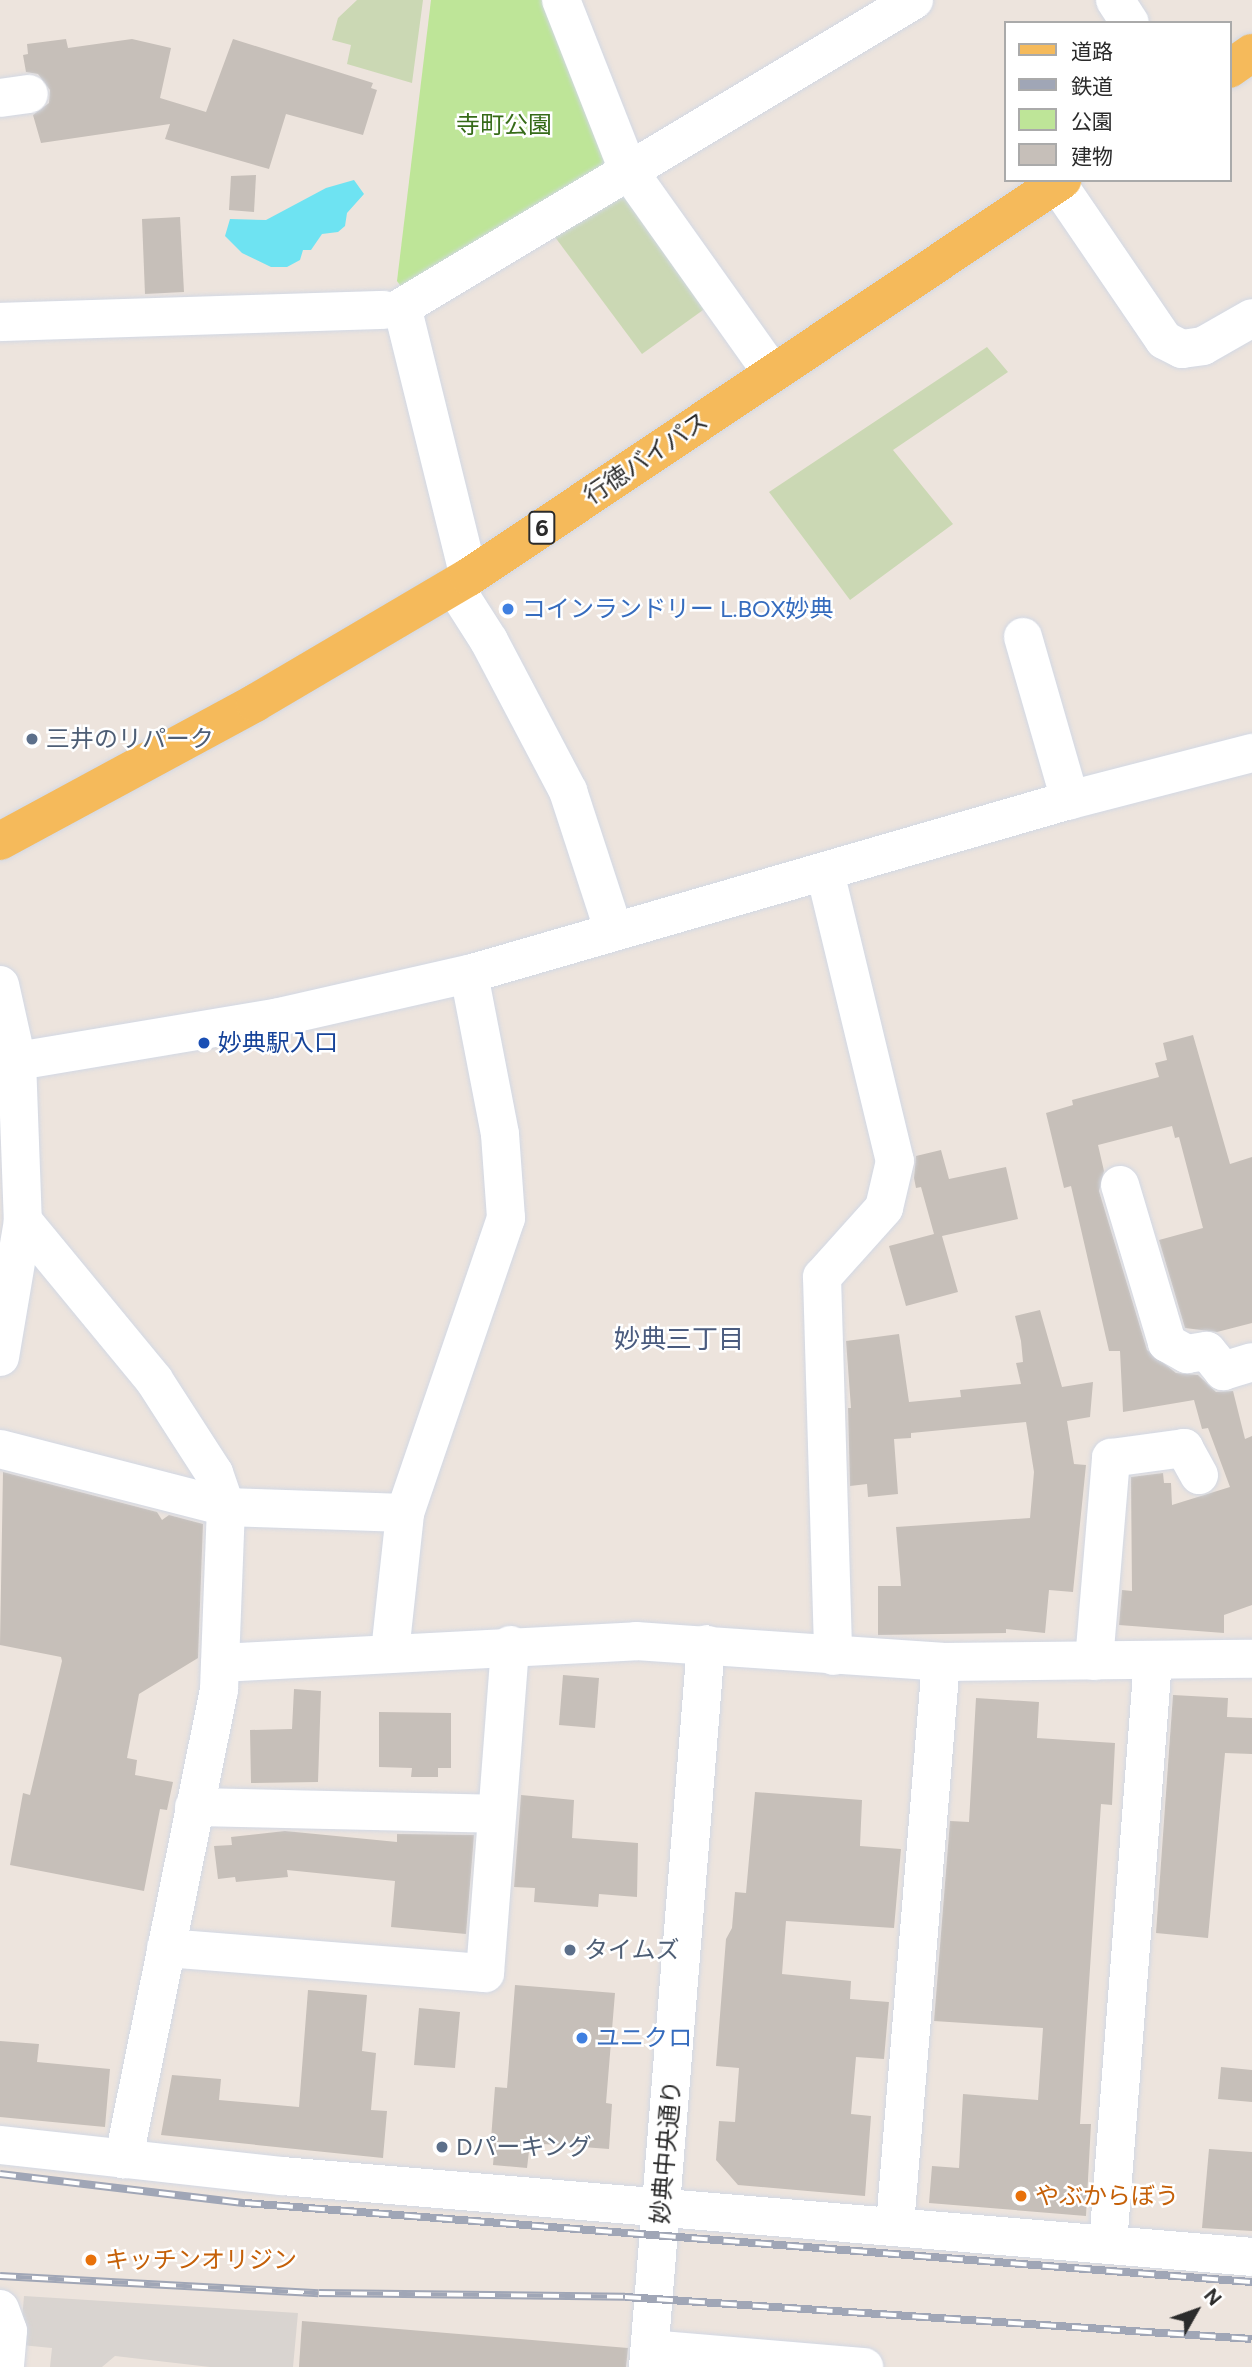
<!DOCTYPE html>
<meta charset="utf-8">
<style>
body{margin:0}
#map{position:relative;width:1252px;height:2367px;overflow:hidden;background:#ede4dd;font-family:Figtree,"Noto Sans JP",sans-serif}
div>[style]{position:absolute}
[style*='--x']{left:calc(var(--x)*1px);top:calc(var(--y)*1px);width:calc(var(--w)*1px);rotate:calc(var(--a)*1deg)}
.green>*{inset:0;background:#bee598}
.cemetery>*{inset:0;background:#cbd8b4}
.plaza>*{inset:0;background:#d9d4d0}
.water>*{inset:0;background:#6ee3f2}
.building>*{inset:0;background:#c6bfb9}
.roads{filter:drop-shadow(0 0 2px #d2d8e4) drop-shadow(0 0 2px #d2d8e4)}
.minor>*{height:38px;margin:-19px;padding:0 19px;transform-origin:19px;border-radius:19px;background:#fff}
.major>*{height:38px;margin:-19px;padding:0 19px;transform-origin:19px;border-radius:19px;background:#f5ba5b}
.rail>*{height:8px;margin-top:-4px;transform-origin:0;background:repeating-linear-gradient(90deg,#fff 0 16px,#a0a6b6 0 32px);box-sizing:border-box;border-block:2px solid #a0a6b6}
.dots>*{width:19px;height:19px;translate:-50% -50%;box-sizing:border-box;border:4px solid #fff;border-radius:50%}
span{translate:-50% -50%;white-space:nowrap;text-align:center;line-height:1.15;-webkit-text-stroke:5px #fff;paint-order:stroke}
.shield-label span{padding:2px 5px;background:#fff;border:2px solid;border-radius:5px;-webkit-text-stroke-width:0}
.shield-label{font-size:23px;color:#2b2b2b;font-weight:700}
.park-label{font-size:24px;color:#366b18}
.street-label{font-size:24px;color:#2b2b2b}
.shop-label{font-size:24px;color:#366cbe}
.left{translate:0 -50%;text-align:left}
.service-label{font-size:24px;color:#4e5e75}
.transit-label{font-size:24px;color:#164399}
.food-label{font-size:24px;color:#c56008}
.neighbourhood-label{font-size:26px;color:#4a5b7e}
.legend{position:absolute;left:1004px;top:21px;width:228px;height:161px;box-sizing:border-box;background:#fff;border:2px solid #aaa;margin:0;padding:9px 12px;list-style:none;font-size:21px;color:#2b2b2b}
.legend li{display:flex;align-items:center;gap:14px;height:35px}
.legend b{width:35px;border:2px solid #aaa}
.north{position:absolute;left:1161px;top:2276px;width:70px;height:70px;-webkit-text-stroke:5px #fff;paint-order:stroke;rotate:50deg;font-size:19px;font-weight:700;line-height:28px;text-align:center;color:#2b2b2b}
.north::after{content:'';display:block;margin:auto;width:24px;height:32px;background:#2b2b2b;clip-path:polygon(50% 0,100% 100%,50% 72%,0 100%)}
</style>
<div id="map">
<div class="green">
<i style="clip-path:polygon(431px 0,546px 0,609px 153px,603px 167px,402px 288px,397px 281px)"></i>
</div>
<div class="cemetery">
<i style="clip-path:polygon(357px 0,423px 0,412px 83px,347px 64px,351px 45px,332px 40px,338px 18px)"></i>
<i style="clip-path:polygon(617px 193px,632px 196px,710px 305px,642px 354px,552px 233px)"></i>
<i style="clip-path:polygon(987px 347px,1008px 372px,893px 450px,953px 524px,850px 600px,769px 492px)"></i>
</div>
<div class="plaza">
<i style="clip-path:polygon(24px 2296px,298px 2313px,293px 2367px,210px 2367px,115px 2356px,102px 2367px,50px 2367px,52px 2348px,21px 2345px,18px 2367px)"></i>
</div>
<div class="water">
<i style="clip-path:polygon(354px 180px,364px 194px,347px 213px,345px 226px,338px 232px,322px 234px,311px 250px,303px 250px,300px 260px,287px 267px,271px 267px,242px 253px,225px 236px,230px 219px,266px 220px,326px 188px)"></i>
</div>
<div class="building">
<i style="clip-path:polygon(66px 39px,68px 48px,132px 39px,171px 48px,160px 98px,206px 112px,233px 39px,373px 83px,371px 88px,377px 90px,363px 135px,286px 114px,269px 169px,165px 139px,170px 124px,41px 143px,33px 115px,49px 103px,50px 90px,38px 74px,26px 72px,23px 55px,28px 54px,27px 44px)"></i>
<i style="clip-path:polygon(256px 175px,254px 212px,229px 210px,231px 176px)"></i>
<i style="clip-path:polygon(180px 217px,184px 292px,145px 294px,142px 219px)"></i>
<i style="clip-path:polygon(1193px 1035px,1230px 1164px,1252px 1157px,1252px 1323px,1217px 1332px,1185px 1328px,1159px 1240px,1203px 1228px,1179px 1137px,1175px 1138px,1172px 1126px,1098px 1145px,1104px 1171px,1099px 1191px,1147px 1350px,1176px 1373px,1198px 1375px,1216px 1392px,1233px 1391px,1245px 1439px,1252px 1436px,1252px 1605px,1224px 1615px,1224px 1633px,1119px 1625px,1122px 1590px,1132px 1591px,1131px 1477px,1163px 1473px,1164px 1483px,1171px 1483px,1172px 1505px,1230px 1487px,1208px 1428px,1202px 1429px,1194px 1400px,1123px 1412px,1120px 1351px,1109px 1351px,1071px 1186px,1064px 1188px,1046px 1113px,1073px 1105px,1072px 1100px,1159px 1077px,1155px 1063px,1167px 1060px,1163px 1043px)"></i>
<i style="clip-path:polygon(941px 1150px,949px 1179px,1006px 1167px,1018px 1219px,942px 1236px,958px 1292px,906px 1306px,889px 1246px,934px 1234px,921px 1187px,916px 1188px,914px 1178px,916px 1156px)"></i>
<i style="clip-path:polygon(1040px 1310px,1062px 1387px,1093px 1382px,1090px 1417px,1067px 1421px,1074px 1464px,1086px 1465px,1073px 1592px,1049px 1590px,1045px 1633px,1006px 1629px,1006px 1633px,878px 1635px,878px 1586px,901px 1586px,896px 1527px,1030px 1518px,1034px 1472px,1026px 1422px,911px 1433px,911px 1438px,894px 1439px,898px 1494px,868px 1497px,867px 1484px,850px 1486px,848px 1408px,851px 1408px,846px 1341px,899px 1334px,909px 1402px,961px 1397px,960px 1390px,1021px 1384px,1016px 1363px,1023px 1362px,1021px 1341px,1015px 1316px)"></i>
<i style="clip-path:polygon(3px 1472px,157px 1512px,162px 1520px,169px 1515px,203px 1524px,198px 1658px,139px 1694px,127px 1758px,137px 1760px,135px 1775px,173px 1782px,167px 1810px,160px 1809px,144px 1891px,10px 1865px,23px 1793px,30px 1795px,62px 1661px,61px 1657px,0 1645px)"></i>
<i style="clip-path:polygon(563px 1675px,599px 1678px,595px 1728px,559px 1725px)"></i>
<i style="clip-path:polygon(294px 1689px,321px 1691px,318px 1782px,251px 1783px,250px 1730px,292px 1729px)"></i>
<i style="clip-path:polygon(1173px 1695px,1228px 1698px,1227px 1717px,1252px 1718px,1252px 1754px,1225px 1753px,1208px 1938px,1156px 1933px)"></i>
<i style="clip-path:polygon(976px 1698px,1039px 1702px,1037px 1738px,1115px 1743px,1112px 1805px,1101px 1804px,1085px 2043px,1080px 2124px,1091px 2124px,1086px 2216px,929px 2203px,932px 2166px,959px 2168px,963px 2094px,1038px 2100px,1043px 2028px,934px 2021px,950px 1821px,969px 1822px)"></i>
<i style="clip-path:polygon(379px 1712px,451px 1713px,451px 1768px,438px 1768px,438px 1777px,411px 1777px,412px 1768px,379px 1767px)"></i>
<i style="clip-path:polygon(755px 1792px,862px 1800px,860px 1846px,901px 1849px,894px 1928px,786px 1921px,782px 1974px,851px 1981px,850px 1999px,889px 2002px,884px 2059px,856px 2057px,851px 2114px,871px 2116px,865px 2196px,738px 2185px,716px 2160px,719px 2121px,735px 2122px,739px 2068px,716px 2066px,726px 1939px,732px 1928px,735px 1892px,746px 1893px)"></i>
<i style="clip-path:polygon(521px 1795px,574px 1800px,572px 1838px,638px 1843px,637px 1897px,599px 1894px,598px 1907px,534px 1902px,535px 1888px,514px 1887px)"></i>
<i style="clip-path:polygon(285px 1831px,397px 1842px,397px 1834px,474px 1835px,466px 1934px,391px 1927px,395px 1881px,287px 1870px,288px 1877px,236px 1882px,235px 1877px,218px 1879px,214px 1846px,232px 1845px,231px 1837px)"></i>
<i style="clip-path:polygon(515px 1985px,615px 1993px,606px 2103px,612px 2104px,609px 2149px,530px 2143px,527px 2168px,493px 2165px,494px 2152px,490px 2152px,495px 2087px,507px 2088px)"></i>
<i style="clip-path:polygon(308px 1990px,367px 1995px,362px 2051px,376px 2053px,371px 2110px,387px 2111px,383px 2158px,161px 2135px,172px 2075px,221px 2079px,219px 2100px,299px 2107px)"></i>
<i style="clip-path:polygon(419px 2008px,460px 2012px,455px 2068px,414px 2065px)"></i>
<i style="clip-path:polygon(0 2041px,39px 2044px,37px 2062px,110px 2069px,105px 2127px,0 2117px)"></i>
<i style="clip-path:polygon(1221px 2067px,1252px 2070px,1252px 2102px,1218px 2099px)"></i>
<i style="clip-path:polygon(1209px 2149px,1252px 2152px,1252px 2231px,1202px 2228px)"></i>
<i style="clip-path:polygon(302px 2321px,628px 2348px,626px 2367px,299px 2367px)"></i>
</div>
<div class="roads">
<div class="minor">
<i style="--x:561;--y:0;--w:183;--a:68.5"></i>
<i style="--x:628;--y:170;--w:249;--a:54.6"></i>
<i style="--x:1115;--y:0;--w:27;--a:57"></i>
<i style="--x:0;--y:98;--w:29;--a:-8"></i>
<i style="--x:1057;--y:183;--w:190;--a:55.7"></i>
<i style="--x:1164;--y:340;--w:20;--a:27"></i>
<i style="--x:1182;--y:349;--w:21;--a:-8"></i>
<i style="--x:1203;--y:346;--w:56;--a:-29.7"></i>
<i style="--x:0;--y:322;--w:384;--a:-1.8"></i>
<i style="--x:469;--y:577;--w:278;--a:-103.9"></i>
<i style="--x:402;--y:307;--w:597;--a:-30.95"></i>
<i style="--x:454;--y:586;--w:65;--a:57.5"></i>
<i style="--x:489;--y:641;--w:170;--a:62.2"></i>
<i style="--x:568;--y:791;--w:148;--a:71.9"></i>
<i style="--x:1023;--y:637;--w:170;--a:73.9"></i>
<i style="--x:825;--y:872;--w:297;--a:76.4"></i>
<i style="--x:895;--y:1161;--w:48;--a:103.2"></i>
<i style="--x:884;--y:1208;--w:93;--a:131.9"></i>
<i style="--x:822;--y:1277;--w:379;--a:88.3"></i>
<i style="--x:0;--y:985;--w:78;--a:77.4"></i>
<i style="--x:17;--y:1061;--w:160;--a:87.9"></i>
<i style="--x:23;--y:1221;--w:138;--a:99.6"></i>
<i style="--x:17;--y:1061;--w:266;--a:-9.5"></i>
<i style="--x:279;--y:1017;--w:195;--a:-12.8"></i>
<i style="--x:469;--y:974;--w:626;--a:-16.15"></i>
<i style="--x:1070;--y:800;--w:188;--a:-14.5"></i>
<i style="--x:1120;--y:1185;--w:165;--a:73.4"></i>
<i style="--x:1167;--y:1343;--w:23;--a:29"></i>
<i style="--x:1187;--y:1354;--w:20;--a:-9"></i>
<i style="--x:1207;--y:1351;--w:26;--a:51"></i>
<i style="--x:1223;--y:1371;--w:30;--a:-17"></i>
<i style="--x:23;--y:1221;--w:206;--a:50.5"></i>
<i style="--x:154;--y:1380;--w:111;--a:57.2"></i>
<i style="--x:214;--y:1473;--w:36;--a:71"></i>
<i style="--x:226;--y:1507;--w:183;--a:92.2"></i>
<i style="--x:219;--y:1690;--w:479;--a:101.5"></i>
<i style="--x:0;--y:1449;--w:233;--a:14.4"></i>
<i style="--x:226;--y:1507;--w:179;--a:1.9"></i>
<i style="--x:390;--y:1652;--w:140;--a:-83.8"></i>
<i style="--x:405;--y:1513;--w:312;--a:-71.1"></i>
<i style="--x:506;--y:1218;--w:84;--a:-94.1"></i>
<i style="--x:500;--y:1134;--w:163;--a:-101"></i>
<i style="--x:1094;--y:1661;--w:204;--a:-85.2"></i>
<i style="--x:1111;--y:1458;--w:74;--a:-7.8"></i>
<i style="--x:1184;--y:1448;--w:31;--a:61"></i>
<i style="--x:220;--y:1663;--w:417;--a:-3"></i>
<i style="--x:636;--y:1641;--w:306;--a:3.9"></i>
<i style="--x:941;--y:1662;--w:311;--a:-0.6"></i>
<i style="--x:194;--y:1807;--w:303;--a:1.3"></i>
<i style="--x:166;--y:1948;--w:320;--a:4.5"></i>
<i style="--x:485;--y:1973;--w:329;--a:-85.6"></i>
<i style="--x:0;--y:2145;--w:284;--a:6.3"></i>
<i style="--x:282;--y:2176;--w:973;--a:4.77"></i>
<i style="--x:895;--y:2225;--w:565;--a:-85.33"></i>
<i style="--x:1108;--y:2244;--w:585;--a:-85.59"></i>
<i style="--x:0;--y:2309;--w:23;--a:70"></i>
<i style="--x:8;--y:2331;--w:36;--a:95"></i>
<i style="--x:650;--y:2349;--w:215;--a:4.8"></i>
<i style="--x:648;--y:2367;--w:725;--a:-85.41"></i>
</div>
<div class="major">
<i style="--x:1229;--y:69;--w:28;--a:-35"></i>
<i style="--x:0;--y:841;--w:290;--a:-28.4"></i>
<i style="--x:255;--y:703;--w:248;--a:-30.5"></i>
<i style="--x:469;--y:577;--w:714;--a:-33.8"></i>
</div>
</div>
<div class="rail">
<i style="--x:0;--y:2174;--w:247;--a:6.8"></i>
<i style="--x:245;--y:2203;--w:1010;--a:4.49"></i>
<i style="--x:0;--y:2276;--w:319;--a:3.1"></i>
<i style="--x:319;--y:2293;--w:306;--a:0.7"></i>
<i style="--x:625;--y:2297;--w:628;--a:3.83"></i>
</div>
<div class="dots">
<i style="left:508px;top:609px;background:#3f7fe0"></i>
<i style="left:32px;top:739px;background:#5c6f8a"></i>
<i style="left:204px;top:1043px;background:#1a4fb4"></i>
<i style="left:570px;top:1950px;background:#5c6f8a"></i>
<i style="left:582px;top:2038px;background:#3f7fe0"></i>
<i style="left:442px;top:2147px;background:#5c6f8a"></i>
<i style="left:1021px;top:2196px;background:#e8710a"></i>
<i style="left:91px;top:2260px;background:#e8710a"></i>
</div>
<div class="shield-label">
<span style="left:542px;top:528px">6</span>
</div>
<div class="park-label">
<span style="left:504px;top:125px">寺町公園</span>
</div>
<div class="street-label">
<span style="left:646px;top:458px;rotate:-34deg">行徳バイパス</span>
<span style="left:666px;top:2152px;rotate:-85deg">妙典中央通り</span>
</div>
<div class="shop-label">
<span class="left" style="left:522px;top:609px">コインランドリー L.BOX妙典</span>
<span class="left" style="left:596px;top:2038px">ユニクロ</span>
</div>
<div class="service-label">
<span class="left" style="left:46px;top:739px">三井のリパーク</span>
<span class="left" style="left:584px;top:1950px">タイムズ</span>
<span class="left" style="left:456px;top:2147px">Dパーキング</span>
</div>
<div class="transit-label">
<span class="left" style="left:218px;top:1043px">妙典駅入口</span>
</div>
<div class="food-label">
<span class="left" style="left:1035px;top:2196px">やぶからぼう</span>
<span class="left" style="left:105px;top:2260px">キッチンオリジン</span>
</div>
<div class="neighbourhood-label">
<span style="left:679px;top:1340px">妙典三丁目</span>
</div>
<ul class="legend">
<li><b style="height:9px;background:#f5ba5b"></b>道路</li>
<li><b style="height:9px;background:#a0a6b6"></b>鉄道</li>
<li><b style="height:19px;background:#bee598"></b>公園</li>
<li><b style="height:19px;background:#c6bfb9"></b>建物</li>
</ul>
<div class="north">N</div>
</div>
